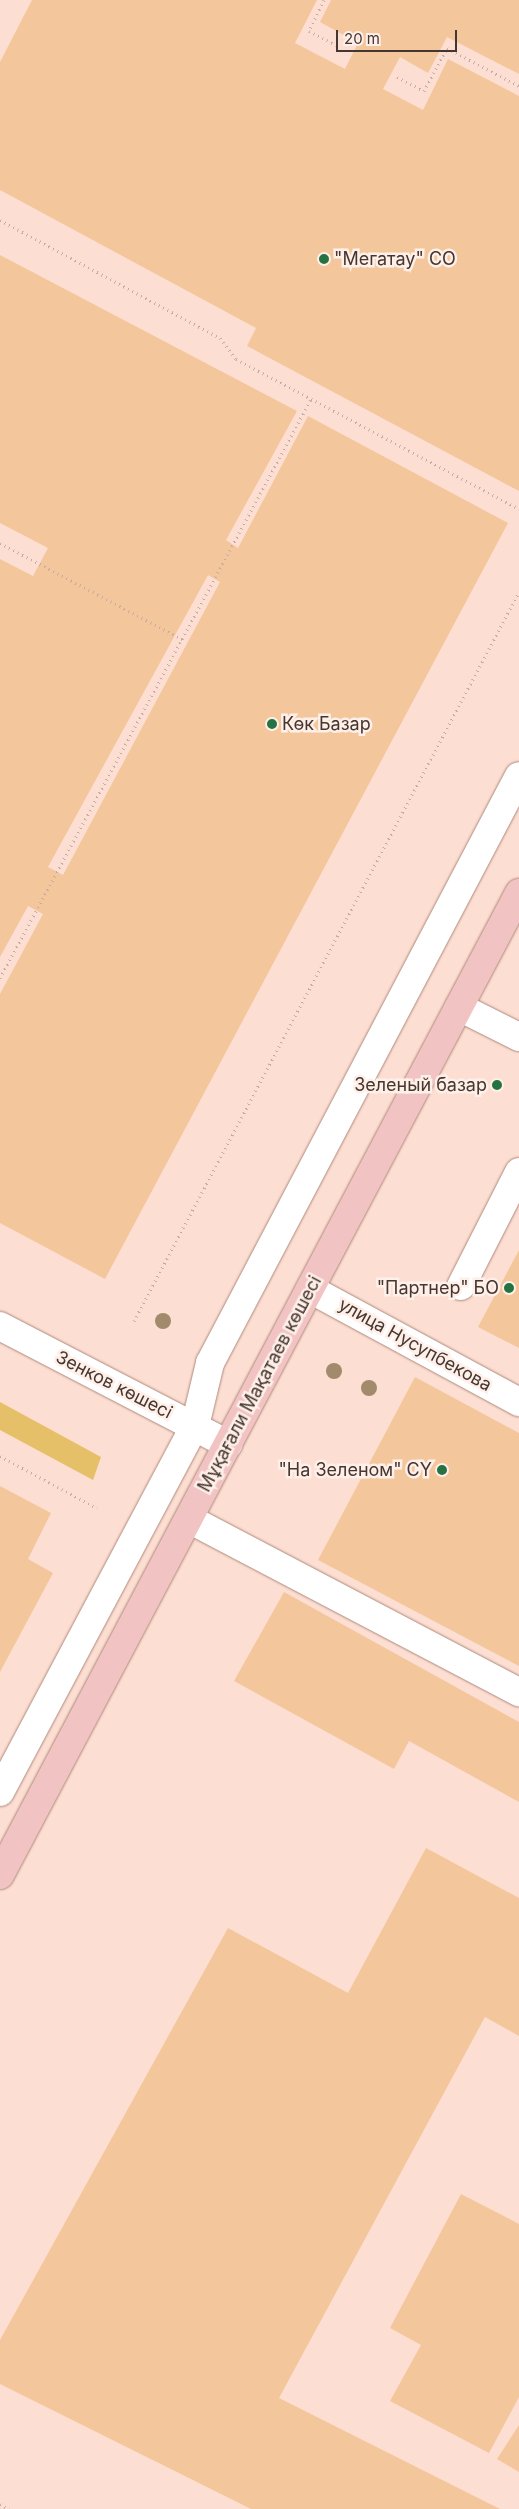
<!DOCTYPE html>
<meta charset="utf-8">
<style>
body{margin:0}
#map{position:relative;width:519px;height:2509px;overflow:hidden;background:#fdded2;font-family:Inter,sans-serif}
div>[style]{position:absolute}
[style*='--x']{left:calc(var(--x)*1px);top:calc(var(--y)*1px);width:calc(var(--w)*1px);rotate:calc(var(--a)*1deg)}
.green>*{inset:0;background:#e5c068}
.building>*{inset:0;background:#f4c69b}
.path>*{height:3px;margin-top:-1.5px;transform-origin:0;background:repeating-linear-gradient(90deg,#c5aba1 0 1px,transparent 0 5px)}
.roads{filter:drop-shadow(0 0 1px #ad8a7c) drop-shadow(0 0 1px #ad8a7c)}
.minor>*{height:28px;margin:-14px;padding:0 14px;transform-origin:14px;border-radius:14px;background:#fff}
.major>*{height:28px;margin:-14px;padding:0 14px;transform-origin:14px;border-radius:14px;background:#f1c3c2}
.trees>*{width:16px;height:16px;margin:-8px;border-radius:50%;background:#a28a6d}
.dots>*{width:14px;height:14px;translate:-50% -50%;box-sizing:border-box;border:2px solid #ffefe9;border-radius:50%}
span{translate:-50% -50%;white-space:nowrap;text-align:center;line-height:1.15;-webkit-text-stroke:5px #ffefe9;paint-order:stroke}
.poi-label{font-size:18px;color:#453630}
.left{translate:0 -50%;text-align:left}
.right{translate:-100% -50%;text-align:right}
.street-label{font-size:18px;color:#453630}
.scale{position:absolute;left:336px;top:30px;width:121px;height:22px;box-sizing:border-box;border:2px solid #453630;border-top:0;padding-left:6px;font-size:15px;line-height:18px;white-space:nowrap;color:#453630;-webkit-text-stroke:4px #ffefe9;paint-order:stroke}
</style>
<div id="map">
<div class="green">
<i style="clip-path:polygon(0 1402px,101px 1457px,93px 1480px,0 1430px)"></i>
</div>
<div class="building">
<i style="clip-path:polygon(32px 0,317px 0,295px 43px,345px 69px,358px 43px,320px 22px,331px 0,519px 0,519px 74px,447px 37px,428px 73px,400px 57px,383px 89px,423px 110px,448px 59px,519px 96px,519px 491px,247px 346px,256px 328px,0 190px,0 62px)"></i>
<i style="clip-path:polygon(evenodd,0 255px,297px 411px,226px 540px,238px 548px,308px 416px,508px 523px,105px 1279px,0 1223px,0 994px,43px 914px,28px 906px,0 957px,0 559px,33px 576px,48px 548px,0 523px,0 255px,208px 575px,220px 582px,63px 875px,48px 867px,208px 575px)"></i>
<i style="clip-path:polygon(519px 1250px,519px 1348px,478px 1327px)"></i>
<i style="clip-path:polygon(415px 1377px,519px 1433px,519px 1666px,318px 1560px)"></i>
<i style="clip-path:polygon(0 1486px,51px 1513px,28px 1559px,53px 1573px,0 1672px)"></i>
<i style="clip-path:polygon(284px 1592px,519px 1722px,519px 1802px,409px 1741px,394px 1769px,234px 1681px)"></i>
<i style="clip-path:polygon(426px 1848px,519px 1898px,519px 2036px,485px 2017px,279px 2398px,500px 2509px,251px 2509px,0 2384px,0 2340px,228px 1928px,348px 1993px)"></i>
<i style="clip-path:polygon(461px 2194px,519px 2224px,519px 2397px,489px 2453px,390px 2401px,421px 2345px,390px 2328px)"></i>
<i style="clip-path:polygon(519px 2425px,519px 2472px,497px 2459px)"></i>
</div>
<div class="path">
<i style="--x:324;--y:0;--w:34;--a:116"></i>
<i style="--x:309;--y:31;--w:33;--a:27"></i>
<i style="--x:397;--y:77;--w:30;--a:27"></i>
<i style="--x:424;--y:91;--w:49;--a:-61.9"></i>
<i style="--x:447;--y:48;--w:81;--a:27.8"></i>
<i style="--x:0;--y:220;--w:250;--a:28.2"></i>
<i style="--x:220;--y:338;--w:26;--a:53"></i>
<i style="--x:236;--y:359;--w:320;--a:27.9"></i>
<i style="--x:0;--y:543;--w:206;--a:27.8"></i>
<i style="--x:0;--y:978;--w:657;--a:-61.76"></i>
<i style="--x:134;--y:1321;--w:824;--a:-62.16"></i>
<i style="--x:0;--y:1456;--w:110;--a:28.2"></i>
<i style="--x:0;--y:2504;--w:10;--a:29"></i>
</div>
<div class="roads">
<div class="minor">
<i style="--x:459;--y:1007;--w:67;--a:26.6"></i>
<i style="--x:461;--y:1286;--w:128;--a:-63"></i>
<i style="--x:310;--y:1289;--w:238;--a:28.4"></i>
<i style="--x:0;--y:1326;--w:257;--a:27.4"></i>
<i style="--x:189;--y:1519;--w:373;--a:27.7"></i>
<i style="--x:0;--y:1792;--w:415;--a:-62"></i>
<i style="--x:195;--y:1426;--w:65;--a:-76.6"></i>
<i style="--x:210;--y:1363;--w:663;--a:-62.24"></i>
</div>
<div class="major">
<i style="--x:0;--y:1875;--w:1111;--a:-62.14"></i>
</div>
</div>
<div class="trees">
<i style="left:163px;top:1321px"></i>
<i style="left:334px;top:1371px"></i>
<i style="left:369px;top:1388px"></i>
</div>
<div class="dots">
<i style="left:324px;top:259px;background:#257343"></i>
<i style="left:272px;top:724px;background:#257343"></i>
<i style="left:497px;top:1085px;background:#257343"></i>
<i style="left:509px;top:1288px;background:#257343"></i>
<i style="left:442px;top:1470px;background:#257343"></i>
</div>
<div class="poi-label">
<span class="left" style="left:334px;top:259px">"Мегатау" СО</span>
<span class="left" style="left:282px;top:724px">Көк Базар</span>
<span class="right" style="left:487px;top:1085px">Зеленый базар</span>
<span class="right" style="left:499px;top:1288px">"Партнер" БО</span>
<span class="right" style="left:432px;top:1470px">"На Зеленом" СҮ</span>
</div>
<div class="street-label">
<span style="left:415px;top:1345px;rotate:29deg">улица Нусупбекова</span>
<span style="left:260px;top:1384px;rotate:-62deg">Мұқағали Мақатаев көшесі</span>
<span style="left:114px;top:1385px;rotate:27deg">Зенков көшесі</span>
</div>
<div class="scale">20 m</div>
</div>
